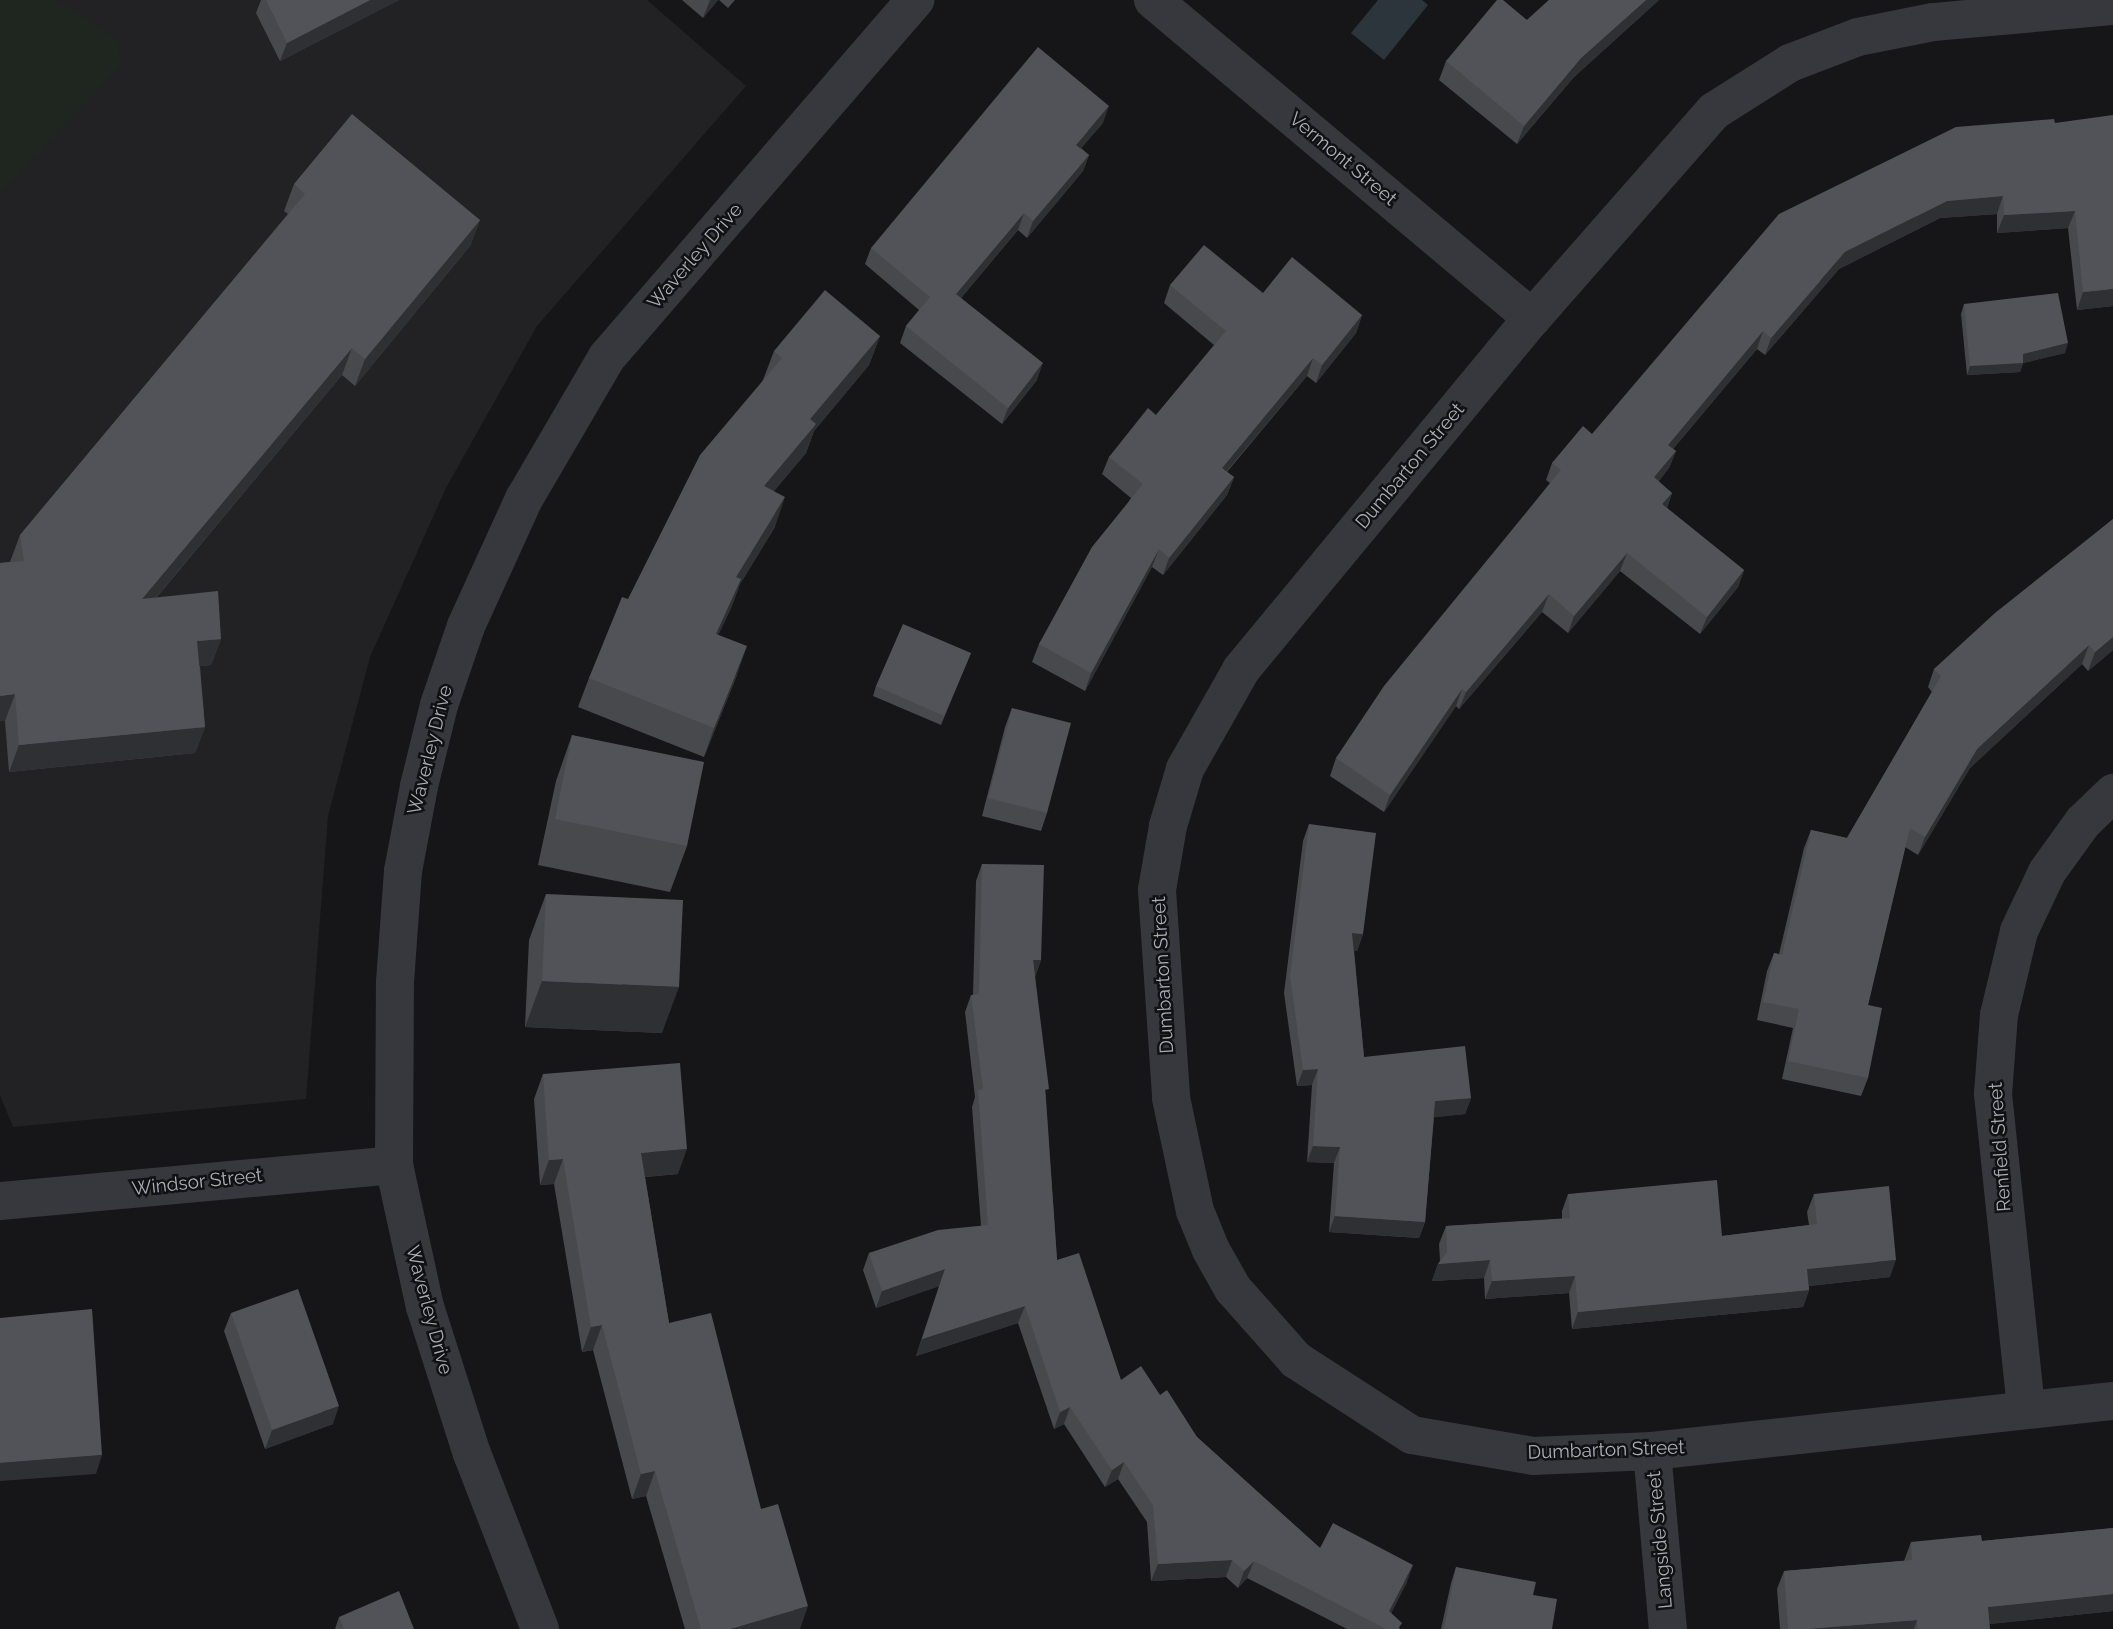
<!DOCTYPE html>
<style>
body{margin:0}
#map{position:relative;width:2113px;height:1629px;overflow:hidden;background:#161618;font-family:Raleway,sans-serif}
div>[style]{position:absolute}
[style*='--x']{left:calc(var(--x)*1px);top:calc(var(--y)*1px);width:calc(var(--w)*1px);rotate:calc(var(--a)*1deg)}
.built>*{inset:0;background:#222225}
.green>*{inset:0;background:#1e261f}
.water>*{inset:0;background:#2c353c}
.minor>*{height:38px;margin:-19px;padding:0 19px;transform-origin:19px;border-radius:19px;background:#37383d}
.wall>*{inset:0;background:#47494d}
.shaded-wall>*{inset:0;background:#2f3033}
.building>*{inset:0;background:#525359}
span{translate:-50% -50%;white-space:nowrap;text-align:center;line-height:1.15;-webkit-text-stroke:5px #111113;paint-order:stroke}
.street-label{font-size:19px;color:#a8adb8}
</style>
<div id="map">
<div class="built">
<i style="clip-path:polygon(0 0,647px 0,746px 86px,537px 326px,446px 488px,370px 657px,328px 816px,306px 1099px,13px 1127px,0 1095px)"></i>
</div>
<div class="green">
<i style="clip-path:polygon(0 0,56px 0,117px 39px,121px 65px,0 193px)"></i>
</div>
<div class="water">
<i style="clip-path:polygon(1378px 0,1422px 0,1428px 5px,1384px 60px,1351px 33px)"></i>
</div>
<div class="minor">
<i style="--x:1153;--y:0;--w:495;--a:40"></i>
<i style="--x:2113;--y:6;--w:181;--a:174.9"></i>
<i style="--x:1933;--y:22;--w:76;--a:168.7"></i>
<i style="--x:1858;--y:37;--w:73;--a:159.1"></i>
<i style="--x:1790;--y:63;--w:90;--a:147.7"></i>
<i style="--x:1714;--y:111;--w:276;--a:131.3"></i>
<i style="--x:1532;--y:318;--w:457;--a:129.6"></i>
<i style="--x:1241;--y:670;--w:114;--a:119.5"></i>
<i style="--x:1185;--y:769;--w:59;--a:106.6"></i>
<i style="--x:1168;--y:826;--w:65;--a:99.8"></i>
<i style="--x:1157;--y:890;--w:208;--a:86.1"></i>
<i style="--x:1171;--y:1098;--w:116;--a:78"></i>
<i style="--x:1195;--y:1211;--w:42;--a:67.7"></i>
<i style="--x:1211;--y:1250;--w:45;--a:60.6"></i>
<i style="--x:1233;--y:1289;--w:95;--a:48.4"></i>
<i style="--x:1296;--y:1360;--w:138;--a:32.9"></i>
<i style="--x:1412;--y:1435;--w:123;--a:9.8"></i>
<i style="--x:1533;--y:1456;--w:119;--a:-2.4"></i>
<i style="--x:1652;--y:1451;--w:464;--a:-6.2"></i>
<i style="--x:0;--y:1201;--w:396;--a:-5.2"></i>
<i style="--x:2026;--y:1408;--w:316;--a:-96"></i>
<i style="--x:1993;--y:1094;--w:79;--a:-85.7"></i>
<i style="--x:1999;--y:1015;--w:86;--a:-76.6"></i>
<i style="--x:2019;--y:931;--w:65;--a:-64.6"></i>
<i style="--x:2047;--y:872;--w:62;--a:-54.2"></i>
<i style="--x:2083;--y:822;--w:42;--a:-44"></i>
<i style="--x:1652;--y:1451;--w:179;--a:84.9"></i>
<i style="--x:540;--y:1629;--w:188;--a:-111.2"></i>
<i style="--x:472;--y:1454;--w:154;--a:-107.7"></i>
<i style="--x:425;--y:1307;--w:145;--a:-102.3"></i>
<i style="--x:394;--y:1165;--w:183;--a:-89.7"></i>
<i style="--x:395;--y:982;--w:111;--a:-85.9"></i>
<i style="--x:403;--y:871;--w:86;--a:-79.3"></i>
<i style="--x:419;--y:786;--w:83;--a:-76.1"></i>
<i style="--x:439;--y:705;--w:83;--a:-71.1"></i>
<i style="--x:466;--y:626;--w:140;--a:-65.5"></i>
<i style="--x:524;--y:499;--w:164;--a:-59.7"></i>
<i style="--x:607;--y:357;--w:472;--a:-49.2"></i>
</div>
<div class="wall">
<i style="clip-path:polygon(261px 0,399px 0,280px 61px,256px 13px)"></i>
<i style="clip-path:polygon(682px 0,718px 0,703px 18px)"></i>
<i style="clip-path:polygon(719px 0,735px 0,728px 8px)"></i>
<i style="clip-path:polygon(1549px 0,1659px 0,1574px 77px,1517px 144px,1439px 80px,1446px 61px,1527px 20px)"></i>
<i style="clip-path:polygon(1103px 123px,1081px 148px,1089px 155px,1083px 171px,1027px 238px,1018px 230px,961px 298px,1037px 380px,1002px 424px,900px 343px,906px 326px,919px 310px,865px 264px,871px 248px)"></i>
<i style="clip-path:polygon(2055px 123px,2113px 306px,2077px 310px,2068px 228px,1997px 233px,1997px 214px,1940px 218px,1839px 269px,1765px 355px,1757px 349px,1673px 449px,1676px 451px,1669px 468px,1658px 482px,1672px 493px,1667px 508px,1744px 570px,1738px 587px,1700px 634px,1620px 571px,1568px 633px,1542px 612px,1459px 709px,1456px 706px,1384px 812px,1330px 776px,1336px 758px,1550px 483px,1546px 480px,1552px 463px,1592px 434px)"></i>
<i style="clip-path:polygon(294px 184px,480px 220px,470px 246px,355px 386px,342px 375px,156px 598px,221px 639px,211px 665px,200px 666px,205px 727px,195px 753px,9px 772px,5px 721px,0 721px,0 563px,10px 562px,20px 535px,288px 214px,284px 211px)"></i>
<i style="clip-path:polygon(1170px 285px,1263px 293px,1362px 315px,1356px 333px,1316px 383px,1307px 376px,1227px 472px,1234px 477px,1227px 495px,1163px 575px,1152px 567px,1085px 691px,1032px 662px,1039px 644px,1131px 498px,1102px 474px,1109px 457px,1156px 415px,1214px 345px,1164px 303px)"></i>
<i style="clip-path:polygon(1964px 304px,2065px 353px,2023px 363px,2020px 372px,1967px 375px,1961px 314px)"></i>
<i style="clip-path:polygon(880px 336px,869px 365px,814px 431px,806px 453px,774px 491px,775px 527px,740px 584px,731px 608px,718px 635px,737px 675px,704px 757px,578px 707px,589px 678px,628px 599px,763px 380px,774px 351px)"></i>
<i style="clip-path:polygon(2113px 519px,2113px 650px,2088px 671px,2082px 664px,1970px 768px,1918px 855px,1905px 847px,1868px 1005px,1868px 1078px,1861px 1096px,1782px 1079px,1793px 1028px,1757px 1020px,1767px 971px,1774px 953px,1779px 954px,1804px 848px,1811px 830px,1847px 838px,1932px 692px,1928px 687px,1934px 669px)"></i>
<i style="clip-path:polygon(971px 653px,941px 725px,873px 696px,876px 686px)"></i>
<i style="clip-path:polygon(1012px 708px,1047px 813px,1041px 831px,982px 816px,1005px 727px)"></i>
<i style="clip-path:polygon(572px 735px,687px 846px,670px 892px,538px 865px,556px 781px)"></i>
<i style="clip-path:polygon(1309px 824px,1363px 934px,1357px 951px,1354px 950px,1364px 1057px,1471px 1098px,1465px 1114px,1434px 1117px,1425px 1222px,1419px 1238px,1329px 1232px,1334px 1163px,1307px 1162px,1312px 1085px,1297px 1086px,1284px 993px,1303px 841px)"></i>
<i style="clip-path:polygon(982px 864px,1041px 960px,1035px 977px,1046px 1098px,1057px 1260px,1121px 1380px,1160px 1395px,1197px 1437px,1320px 1548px,1407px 1582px,1391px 1613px,1400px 1629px,1347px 1629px,1247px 1578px,1238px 1588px,1226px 1577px,1151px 1581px,1147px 1522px,1118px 1479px,1105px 1487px,1064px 1424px,1054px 1429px,1018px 1323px,916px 1356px,939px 1286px,876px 1308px,863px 1270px,869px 1253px,981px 1226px,972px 1107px,975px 1097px,965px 1012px,971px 995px,973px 995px,976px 881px)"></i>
<i style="clip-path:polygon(546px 894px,662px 1033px,525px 1027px,529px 940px)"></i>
<i style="clip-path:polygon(543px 1074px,678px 1174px,645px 1177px,669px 1323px,761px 1509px,800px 1629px,685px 1629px,646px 1496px,632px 1499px,593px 1350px,582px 1352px,554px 1184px,540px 1185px,534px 1099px)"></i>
<i style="clip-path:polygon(1568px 1194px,1722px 1236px,1809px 1225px,1807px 1212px,1814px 1194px,1890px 1277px,1809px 1286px,1809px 1290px,1803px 1307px,1572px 1329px,1569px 1293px,1485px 1299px,1484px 1278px,1432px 1281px,1438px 1264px,1440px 1261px,1439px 1244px,1446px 1226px,1562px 1219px,1562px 1211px)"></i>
<i style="clip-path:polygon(231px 1313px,333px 1424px,265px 1449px,224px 1331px)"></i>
<i style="clip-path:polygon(2113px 1528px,2113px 1611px,1989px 1624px,1990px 1629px,1780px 1629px,1777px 1589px,1784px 1571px,1904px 1561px,1911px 1542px,1982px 1541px)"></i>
<i style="clip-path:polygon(1456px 1567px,1533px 1595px,1552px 1629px,1441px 1629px,1451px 1583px)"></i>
<i style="clip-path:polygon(339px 1617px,414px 1629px,335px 1629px)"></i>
</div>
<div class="shaded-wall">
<i style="clip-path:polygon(370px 0,399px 0,280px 61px,287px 43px)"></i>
<i style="clip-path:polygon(710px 0,718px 0,703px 18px)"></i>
<i style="clip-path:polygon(1646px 0,1659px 0,1574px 77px,1517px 144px,1524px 126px,1581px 58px)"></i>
<i style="clip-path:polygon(1109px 106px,1103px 123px,1070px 161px,1076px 145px)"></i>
<i style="clip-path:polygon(1089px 155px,1083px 171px,1027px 238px,1033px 221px)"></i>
<i style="clip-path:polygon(2003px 196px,1997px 214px,1940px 218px,1839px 269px,1765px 355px,1771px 338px,1845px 252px,1947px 201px)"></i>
<i style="clip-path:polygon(2075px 211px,2068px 228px,1997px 233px,2004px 215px)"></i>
<i style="clip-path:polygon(1024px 213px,1018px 230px,950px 311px,956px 294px)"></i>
<i style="clip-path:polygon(480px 220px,470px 246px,355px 386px,365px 359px)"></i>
<i style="clip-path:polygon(2113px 289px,2113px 306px,2077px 310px,2083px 292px)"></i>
<i style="clip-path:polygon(1362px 315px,1356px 333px,1316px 383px,1322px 365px)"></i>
<i style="clip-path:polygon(1763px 331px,1757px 349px,1662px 462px,1668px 445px)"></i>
<i style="clip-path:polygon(880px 336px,869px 365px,814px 431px,806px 453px,754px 515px,764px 486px,810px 419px)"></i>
<i style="clip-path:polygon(2068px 343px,2065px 353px,2023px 363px,2020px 372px,1967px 375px,1970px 366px)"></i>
<i style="clip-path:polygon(352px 348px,342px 375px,132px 626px,142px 599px)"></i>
<i style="clip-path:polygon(1313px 358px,1307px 376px,1215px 485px,1222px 468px)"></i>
<i style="clip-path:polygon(1043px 363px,1037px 380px,1002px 424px,1008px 408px)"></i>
<i style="clip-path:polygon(1676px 451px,1669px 468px,1647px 495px,1654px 477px)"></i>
<i style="clip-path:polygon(1234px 477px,1227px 495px,1163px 575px,1169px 558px)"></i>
<i style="clip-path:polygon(1672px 493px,1666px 510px,1662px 504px)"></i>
<i style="clip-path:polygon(785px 497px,775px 527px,740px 584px,731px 608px,705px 663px,736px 577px)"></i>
<i style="clip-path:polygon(1159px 549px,1152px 567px,1085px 691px,1091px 673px)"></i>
<i style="clip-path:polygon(1627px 553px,1620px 571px,1568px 633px,1574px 616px)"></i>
<i style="clip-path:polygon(1744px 570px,1738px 587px,1700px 634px,1707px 617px)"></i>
<i style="clip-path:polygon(1549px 594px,1542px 612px,1459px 709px,1466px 692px)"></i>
<i style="clip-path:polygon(2113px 637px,2113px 650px,2088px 671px,2095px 652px)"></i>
<i style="clip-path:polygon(221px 639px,211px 665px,188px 667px,197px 641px)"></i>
<i style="clip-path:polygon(2089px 645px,2082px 664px,1970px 768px,1918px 855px,1925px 837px,1977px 749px)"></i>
<i style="clip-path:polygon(747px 646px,737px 675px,704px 757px,714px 728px)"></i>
<i style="clip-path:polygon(1462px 689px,1456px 706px,1384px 812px,1390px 795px)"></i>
<i style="clip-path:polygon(15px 694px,5px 721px,0 721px,0 696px)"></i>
<i style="clip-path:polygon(205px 727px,195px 753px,9px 772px,19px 745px)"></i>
<i style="clip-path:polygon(1352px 933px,1363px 934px,1357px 951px,1346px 949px)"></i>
<i style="clip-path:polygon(1033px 960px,1041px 960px,1035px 977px)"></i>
<i style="clip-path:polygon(542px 981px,679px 987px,662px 1033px,525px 1027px)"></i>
<i style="clip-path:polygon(1318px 1069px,1312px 1085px,1297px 1086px,1303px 1070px)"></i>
<i style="clip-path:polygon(1471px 1098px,1465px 1114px,1429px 1118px,1435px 1101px)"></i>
<i style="clip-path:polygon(1313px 1146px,1340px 1147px,1334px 1163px,1307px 1162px)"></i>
<i style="clip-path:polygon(687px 1149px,678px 1174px,632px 1178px,641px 1153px)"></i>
<i style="clip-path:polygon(563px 1159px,554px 1184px,540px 1185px,549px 1160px)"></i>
<i style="clip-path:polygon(1335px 1216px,1425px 1222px,1419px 1238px,1329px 1232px)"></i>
<i style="clip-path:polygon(1490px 1260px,1484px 1278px,1432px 1281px,1438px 1264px)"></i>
<i style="clip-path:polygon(1896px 1260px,1890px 1277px,1800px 1287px,1807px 1269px)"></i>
<i style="clip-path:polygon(945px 1269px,939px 1286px,876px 1308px,882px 1291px)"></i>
<i style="clip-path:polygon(1575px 1276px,1569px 1293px,1485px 1299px,1492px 1281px)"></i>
<i style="clip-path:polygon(1809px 1290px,1803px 1307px,1572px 1329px,1578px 1312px)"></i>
<i style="clip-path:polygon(1025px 1306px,1018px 1323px,916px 1356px,922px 1339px)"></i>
<i style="clip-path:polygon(602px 1325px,593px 1350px,582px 1352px,591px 1327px)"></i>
<i style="clip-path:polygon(339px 1406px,333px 1424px,265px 1449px,272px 1430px)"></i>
<i style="clip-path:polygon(1070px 1407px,1064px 1424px,1054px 1429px,1060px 1412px)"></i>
<i style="clip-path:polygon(102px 1455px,96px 1474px,0 1481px,0 1463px)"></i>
<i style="clip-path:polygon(1124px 1462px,1118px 1479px,1105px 1487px,1112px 1470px)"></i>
<i style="clip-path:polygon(655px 1471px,646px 1496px,632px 1499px,641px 1474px)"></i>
<i style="clip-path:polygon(1232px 1560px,1226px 1577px,1151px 1581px,1158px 1564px)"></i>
<i style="clip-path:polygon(1254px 1561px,1247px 1578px,1238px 1588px,1244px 1571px)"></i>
<i style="clip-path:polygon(1413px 1565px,1407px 1582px,1383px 1628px,1389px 1611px)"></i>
<i style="clip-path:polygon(2113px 1594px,2113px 1611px,1981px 1625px,1988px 1607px)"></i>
<i style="clip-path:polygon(808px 1606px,800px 1629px,730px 1629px)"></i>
<i style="clip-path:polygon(1917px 1620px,1914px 1629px,1807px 1629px)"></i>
</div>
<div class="building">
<i style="clip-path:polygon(266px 0,370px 0,287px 43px)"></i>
<i style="clip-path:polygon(1497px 0,1503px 0,1527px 20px,1549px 0,1646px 0,1581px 58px,1524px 126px,1446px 61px)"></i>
<i style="clip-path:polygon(1038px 47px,1109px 106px,1076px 145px,1089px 155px,1033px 221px,1024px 213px,956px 294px,1043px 363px,1008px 408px,906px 326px,930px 297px,871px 248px)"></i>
<i style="clip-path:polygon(352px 114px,480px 220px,365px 359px,352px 348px,142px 599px,218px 591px,221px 639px,197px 641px,205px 727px,19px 745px,15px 694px,0 696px,0 563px,24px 561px,20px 535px,305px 194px,294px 184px)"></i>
<i style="clip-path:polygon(2113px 115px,2113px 289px,2083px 292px,2075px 211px,2004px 215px,2003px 196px,1947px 201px,1845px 252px,1771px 338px,1763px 331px,1668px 445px,1676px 451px,1654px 477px,1672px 493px,1662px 504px,1744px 570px,1707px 617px,1627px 553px,1574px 616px,1549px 594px,1466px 692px,1462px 689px,1390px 795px,1336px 758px,1384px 686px,1561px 470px,1552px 463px,1583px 426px,1592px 434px,1779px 214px,1956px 127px,2054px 119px,2055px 123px)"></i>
<i style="clip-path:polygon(1204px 245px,1263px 293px,1292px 257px,1362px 315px,1322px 365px,1313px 358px,1222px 468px,1234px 477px,1169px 558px,1159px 549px,1091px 673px,1039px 644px,1092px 547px,1143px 484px,1109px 457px,1148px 408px,1156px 415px,1226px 331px,1170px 285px)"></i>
<i style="clip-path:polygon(825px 290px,880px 336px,810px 419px,816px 424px,764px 486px,785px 497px,736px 577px,741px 579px,716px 634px,747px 646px,714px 728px,589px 678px,622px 597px,628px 599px,700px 455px,782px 358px,774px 351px)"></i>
<i style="clip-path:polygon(2058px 293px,2068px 343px,2023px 354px,2023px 363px,1970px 366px,1964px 304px)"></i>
<i style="clip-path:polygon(2113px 519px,2113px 637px,2095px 652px,2089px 645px,1977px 749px,1925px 837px,1910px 828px,1868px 1005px,1882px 1008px,1868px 1078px,1788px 1061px,1799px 1009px,1763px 1002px,1774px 953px,1782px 955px,1811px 830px,1847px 838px,1941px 676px,1934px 669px,1995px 613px)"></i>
<i style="clip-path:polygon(903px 624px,971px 653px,944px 716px,876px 686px)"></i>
<i style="clip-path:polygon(1012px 708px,1071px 723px,1047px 813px,988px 798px)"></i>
<i style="clip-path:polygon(572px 735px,704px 762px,687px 846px,555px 819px)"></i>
<i style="clip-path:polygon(1309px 824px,1376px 833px,1363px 934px,1352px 933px,1364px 1057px,1465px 1046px,1471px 1098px,1435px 1101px,1425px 1222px,1335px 1216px,1340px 1147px,1313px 1146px,1318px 1069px,1303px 1070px,1290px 976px)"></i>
<i style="clip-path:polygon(982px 864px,1044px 865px,1041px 960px,1033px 960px,1049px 1089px,1045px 1090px,1057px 1260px,1079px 1253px,1121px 1380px,1141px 1366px,1160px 1395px,1167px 1390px,1197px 1437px,1320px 1548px,1333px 1523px,1413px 1565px,1389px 1611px,1402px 1623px,1398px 1629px,1386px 1629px,1254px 1561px,1244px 1571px,1232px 1560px,1158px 1564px,1153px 1505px,1124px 1462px,1112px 1470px,1070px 1407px,1060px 1412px,1025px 1306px,922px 1339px,945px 1269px,882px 1291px,869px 1253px,938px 1230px,988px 1225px,978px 1090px,983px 1089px,971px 995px,979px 994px)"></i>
<i style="clip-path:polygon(546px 894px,683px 900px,679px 987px,542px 981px)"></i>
<i style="clip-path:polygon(680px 1063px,687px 1149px,641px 1153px,669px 1323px,711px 1313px,761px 1509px,778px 1504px,808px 1606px,730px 1629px,701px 1629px,655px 1471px,641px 1474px,602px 1325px,591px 1327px,563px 1159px,549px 1160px,543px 1074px)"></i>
<i style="clip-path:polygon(1717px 1180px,1722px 1236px,1817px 1224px,1814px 1194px,1889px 1186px,1896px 1260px,1807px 1269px,1809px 1290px,1578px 1312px,1575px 1276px,1492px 1281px,1490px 1260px,1438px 1264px,1447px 1252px,1446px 1226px,1570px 1218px,1568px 1194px)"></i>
<i style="clip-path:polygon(298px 1289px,339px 1406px,272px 1430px,231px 1313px)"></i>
<i style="clip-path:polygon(92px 1309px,102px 1455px,0 1463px,0 1318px)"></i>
<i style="clip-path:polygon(2113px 1528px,2113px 1594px,1988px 1607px,1990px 1629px,1918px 1629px,1917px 1620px,1807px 1629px,1788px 1629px,1784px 1571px,1912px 1560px,1911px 1542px,1981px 1535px,1982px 1541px)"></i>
<i style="clip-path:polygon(1456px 1567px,1536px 1582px,1533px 1595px,1557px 1599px,1552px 1629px,1444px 1629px)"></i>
<i style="clip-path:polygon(399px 1591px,414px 1629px,344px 1629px,339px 1617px)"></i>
</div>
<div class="street-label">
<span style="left:1343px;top:159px;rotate:40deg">Vermont Street</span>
<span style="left:695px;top:256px;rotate:-49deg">Waverley Drive</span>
<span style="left:1410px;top:466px;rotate:-50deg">Dumbarton Street</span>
<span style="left:430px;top:750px;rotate:-76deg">Waverley Drive</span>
<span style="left:1163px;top:975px;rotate:-93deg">Dumbarton Street</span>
<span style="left:2000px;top:1147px;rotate:-94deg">Renfield Street</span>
<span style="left:197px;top:1182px;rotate:-6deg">Windsor Street</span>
<span style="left:429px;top:1310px;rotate:75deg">Waverley Drive</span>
<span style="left:1606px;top:1450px;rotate:-2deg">Dumbarton Street</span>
<span style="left:1660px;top:1540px;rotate:-95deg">Langside Street</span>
</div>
</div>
